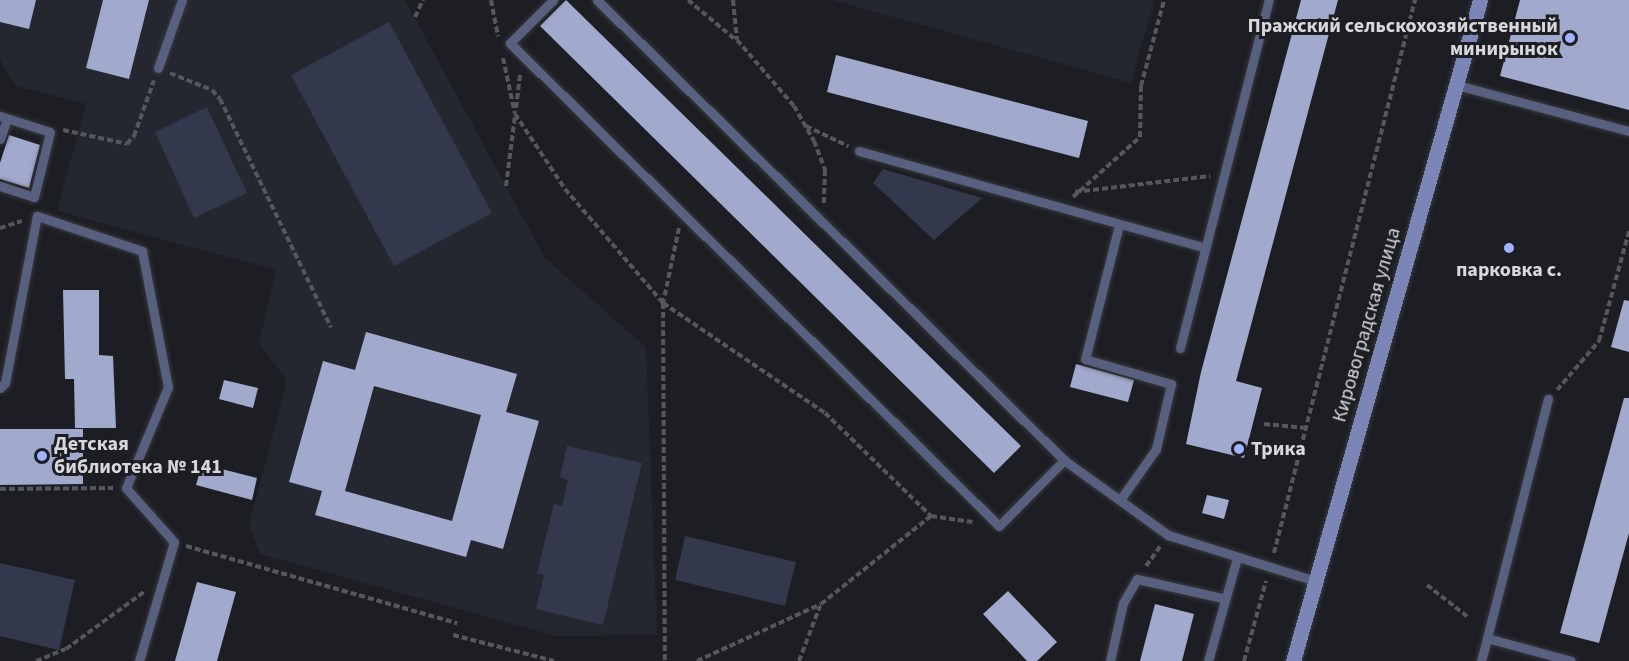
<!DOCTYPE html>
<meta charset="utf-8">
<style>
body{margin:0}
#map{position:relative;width:1629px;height:661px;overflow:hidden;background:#1c1e23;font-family:"Source Sans 3",sans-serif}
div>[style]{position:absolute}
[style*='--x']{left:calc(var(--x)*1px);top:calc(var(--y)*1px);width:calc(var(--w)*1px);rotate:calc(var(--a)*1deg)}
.built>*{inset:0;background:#242630}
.green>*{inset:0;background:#34384c}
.building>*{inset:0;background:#a1a9cc}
.path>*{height:4px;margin-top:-2px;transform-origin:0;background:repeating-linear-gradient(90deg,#55575c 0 6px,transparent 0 9px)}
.roads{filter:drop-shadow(0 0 2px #36383d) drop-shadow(0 0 2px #36383d)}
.lane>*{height:9px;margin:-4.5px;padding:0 4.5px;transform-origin:4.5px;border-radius:4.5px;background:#595f7f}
.secondary>*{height:15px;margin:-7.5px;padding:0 7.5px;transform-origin:7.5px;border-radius:7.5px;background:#7b85b6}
.dots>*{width:16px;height:16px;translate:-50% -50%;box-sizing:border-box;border:3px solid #1c1e23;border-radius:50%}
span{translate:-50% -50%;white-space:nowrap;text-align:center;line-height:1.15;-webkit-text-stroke:6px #1c1e23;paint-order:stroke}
.poi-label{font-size:20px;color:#d7d8dc;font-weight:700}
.right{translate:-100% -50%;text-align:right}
.left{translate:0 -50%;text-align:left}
.street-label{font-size:20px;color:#d7d8dc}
</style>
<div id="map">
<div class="built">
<i style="clip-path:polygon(0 0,405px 0,545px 258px,646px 347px,657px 635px,556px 636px,260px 554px,249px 525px,287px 380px,259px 344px,276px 270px,57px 211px,86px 104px,15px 86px,0 60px)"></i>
<i style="clip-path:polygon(832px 0,1154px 0,1131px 83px)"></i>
</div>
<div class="green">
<i style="clip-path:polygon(389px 22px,492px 213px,394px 266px,291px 75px)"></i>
<i style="clip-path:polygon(207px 107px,247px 193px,194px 218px,155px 132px)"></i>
<i style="clip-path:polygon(883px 169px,982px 198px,934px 240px,873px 183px)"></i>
<i style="clip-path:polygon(567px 446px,642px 463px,603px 625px,536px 609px,544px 575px,537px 573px,554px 504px,562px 506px,568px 480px,560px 477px)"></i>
<i style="clip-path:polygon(685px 536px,796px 562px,785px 606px,675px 580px)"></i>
<i style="clip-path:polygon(0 563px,75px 580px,59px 650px,0 636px)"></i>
</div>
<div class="building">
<i style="clip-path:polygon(0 0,36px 0,29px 29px,0 22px)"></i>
<i style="clip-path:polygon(103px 0,149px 0,129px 79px,86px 68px)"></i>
<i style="clip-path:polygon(566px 0,1021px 446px,994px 473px,540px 26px)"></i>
<i style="clip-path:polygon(1301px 0,1338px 0,1236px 381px,1262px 388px,1244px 458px,1186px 444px,1201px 372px)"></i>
<i style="clip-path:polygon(1520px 0,1629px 0,1629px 110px,1500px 76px)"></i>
<i style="clip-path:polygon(836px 55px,1088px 121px,1079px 158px,827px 92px)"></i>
<i style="clip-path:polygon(9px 135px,40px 145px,29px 188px,0 179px,0 163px)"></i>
<i style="clip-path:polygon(63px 290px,99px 290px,99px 355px,113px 356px,116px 428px,75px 428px,74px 379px,65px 379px)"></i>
<i style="clip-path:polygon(1624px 300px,1629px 301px,1629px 352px,1611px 347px)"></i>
<i style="clip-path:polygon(evenodd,366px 332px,517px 374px,506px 412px,539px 421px,503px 549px,471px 540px,466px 557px,315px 515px,322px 491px,289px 482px,323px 361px,355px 370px,366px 332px,374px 386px,481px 415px,452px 521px,345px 491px,374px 386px)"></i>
<i style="clip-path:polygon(1076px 364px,1134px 380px,1128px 402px,1070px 387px)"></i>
<i style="clip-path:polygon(224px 380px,258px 388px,253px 408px,219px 399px)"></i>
<i style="clip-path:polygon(1624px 398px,1629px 398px,1629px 533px,1599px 643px,1560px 633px)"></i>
<i style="clip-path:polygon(0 429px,83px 429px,83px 484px,0 485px)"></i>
<i style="clip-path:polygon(202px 464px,257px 478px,252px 500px,196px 485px)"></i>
<i style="clip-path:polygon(1207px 495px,1229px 500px,1224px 519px,1202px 513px)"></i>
<i style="clip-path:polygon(197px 582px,236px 592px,217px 661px,175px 661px)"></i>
<i style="clip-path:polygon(1008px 591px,1057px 642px,1037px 661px,1027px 661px,983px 614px)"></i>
<i style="clip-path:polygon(1155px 604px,1194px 614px,1182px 661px,1140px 661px)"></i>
</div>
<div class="path">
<i style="--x:491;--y:0;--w:37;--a:79"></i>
<i style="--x:688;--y:0;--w:62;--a:39.8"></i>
<i style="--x:733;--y:0;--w:40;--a:84.3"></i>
<i style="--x:737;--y:40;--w:87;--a:49.2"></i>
<i style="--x:794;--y:106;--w:40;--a:60.3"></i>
<i style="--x:814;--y:141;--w:31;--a:69"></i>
<i style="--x:825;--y:170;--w:35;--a:92"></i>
<i style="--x:415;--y:17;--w:19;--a:-65"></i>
<i style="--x:503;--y:58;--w:57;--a:77.9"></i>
<i style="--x:515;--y:114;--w:90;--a:56.3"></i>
<i style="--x:565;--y:189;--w:150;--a:49.3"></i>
<i style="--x:663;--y:303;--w:358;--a:89.7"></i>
<i style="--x:170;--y:73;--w:45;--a:22"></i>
<i style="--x:212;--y:90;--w:12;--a:48"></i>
<i style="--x:220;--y:99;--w:254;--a:64.1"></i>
<i style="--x:516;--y:108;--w:34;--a:-83"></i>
<i style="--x:806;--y:126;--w:47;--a:25.5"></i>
<i style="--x:63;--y:130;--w:66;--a:12.3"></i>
<i style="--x:127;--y:144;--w:11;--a:-49"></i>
<i style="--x:134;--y:136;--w:59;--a:-70.3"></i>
<i style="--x:506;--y:186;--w:71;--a:-82.7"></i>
<i style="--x:1075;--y:192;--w:136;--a:-6.8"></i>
<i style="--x:1073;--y:197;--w:90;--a:-41.8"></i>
<i style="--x:1140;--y:137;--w:51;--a:-88.9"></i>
<i style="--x:1141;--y:86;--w:89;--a:-75"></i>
<i style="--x:0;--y:228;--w:23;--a:-18"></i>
<i style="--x:679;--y:228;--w:77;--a:102"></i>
<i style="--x:663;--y:303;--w:196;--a:34.2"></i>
<i style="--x:825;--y:413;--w:148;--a:44.2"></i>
<i style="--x:1557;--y:390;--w:65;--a:-49.4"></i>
<i style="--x:1599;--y:341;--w:114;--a:-74.7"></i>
<i style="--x:1264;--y:424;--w:42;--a:5.4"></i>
<i style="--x:0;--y:489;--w:113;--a:-0.5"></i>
<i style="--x:186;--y:546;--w:282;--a:15.9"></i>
<i style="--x:1274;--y:553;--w:571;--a:-75.7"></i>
<i style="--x:1146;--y:566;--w:26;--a:-54"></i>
<i style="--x:1427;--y:585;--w:52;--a:38"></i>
<i style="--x:453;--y:635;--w:104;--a:14.4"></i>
<i style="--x:36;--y:661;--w:32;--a:-22"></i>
<i style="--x:66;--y:649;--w:97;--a:-36.2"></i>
<i style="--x:697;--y:661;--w:136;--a:-24.7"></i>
<i style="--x:821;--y:604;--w:141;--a:-38.7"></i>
<i style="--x:931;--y:516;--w:42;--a:8.1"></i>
<i style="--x:799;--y:661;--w:59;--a:-69.1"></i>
<i style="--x:1244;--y:661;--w:83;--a:-74.6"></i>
</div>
<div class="roads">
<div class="lane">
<i style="--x:553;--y:0;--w:61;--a:135"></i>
<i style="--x:510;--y:43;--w:687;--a:44.65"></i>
<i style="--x:999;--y:526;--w:93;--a:-45.4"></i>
<i style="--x:597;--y:0;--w:656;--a:44.57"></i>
<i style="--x:1064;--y:460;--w:128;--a:35.8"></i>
<i style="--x:1168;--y:535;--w:155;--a:17.3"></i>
<i style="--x:158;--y:68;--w:72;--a:-70.6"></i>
<i style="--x:1457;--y:85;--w:178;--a:15"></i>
<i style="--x:0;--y:116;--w:52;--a:17.7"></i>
<i style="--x:50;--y:132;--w:67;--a:103.8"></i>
<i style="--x:34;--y:197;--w:36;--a:-162"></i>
<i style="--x:0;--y:139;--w:21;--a:-71"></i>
<i style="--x:859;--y:151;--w:357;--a:15.6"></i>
<i style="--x:1119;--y:225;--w:138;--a:104.2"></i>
<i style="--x:1085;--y:359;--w:90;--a:16.2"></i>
<i style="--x:1171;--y:384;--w:67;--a:103"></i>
<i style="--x:1156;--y:449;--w:62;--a:125.2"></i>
<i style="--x:1180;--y:348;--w:359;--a:-75.7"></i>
<i style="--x:0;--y:388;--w:7;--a:-45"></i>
<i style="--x:5;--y:383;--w:170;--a:-79.2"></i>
<i style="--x:37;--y:216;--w:111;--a:18.4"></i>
<i style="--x:142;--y:251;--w:138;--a:79.2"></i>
<i style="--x:168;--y:387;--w:109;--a:112.6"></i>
<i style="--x:126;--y:488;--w:72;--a:48.4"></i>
<i style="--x:174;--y:542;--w:124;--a:106.4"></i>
<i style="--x:1487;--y:638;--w:247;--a:-75.7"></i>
<i style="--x:1110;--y:661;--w:59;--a:-77.4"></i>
<i style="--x:1123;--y:603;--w:28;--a:-60"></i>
<i style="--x:1137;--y:579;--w:88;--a:12.5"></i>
<i style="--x:1208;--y:661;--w:107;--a:-74.3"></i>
<i style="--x:1481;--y:661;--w:24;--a:-75"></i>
<i style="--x:1487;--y:638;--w:87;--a:15.3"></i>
</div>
<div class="secondary">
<i style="--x:1293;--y:661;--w:687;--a:-74.2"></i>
</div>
</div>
<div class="dots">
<i style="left:1570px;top:38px;background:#a3b2fd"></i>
<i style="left:1509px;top:248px;background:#a3b2fd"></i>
<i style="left:1239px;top:449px;background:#a3b2fd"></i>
<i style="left:42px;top:456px;background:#a3b2fd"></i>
</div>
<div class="poi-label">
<span class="right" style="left:1558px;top:38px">Пражский сельскохозяйственный<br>минирынок</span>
<span style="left:1509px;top:270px">парковка с.</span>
<span class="left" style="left:54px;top:456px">Детская<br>библиотека № 141</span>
<span class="left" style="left:1251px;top:449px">Трика</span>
</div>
<div class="street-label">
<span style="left:1367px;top:325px;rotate:-74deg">Кировоградская улица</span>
</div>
</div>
